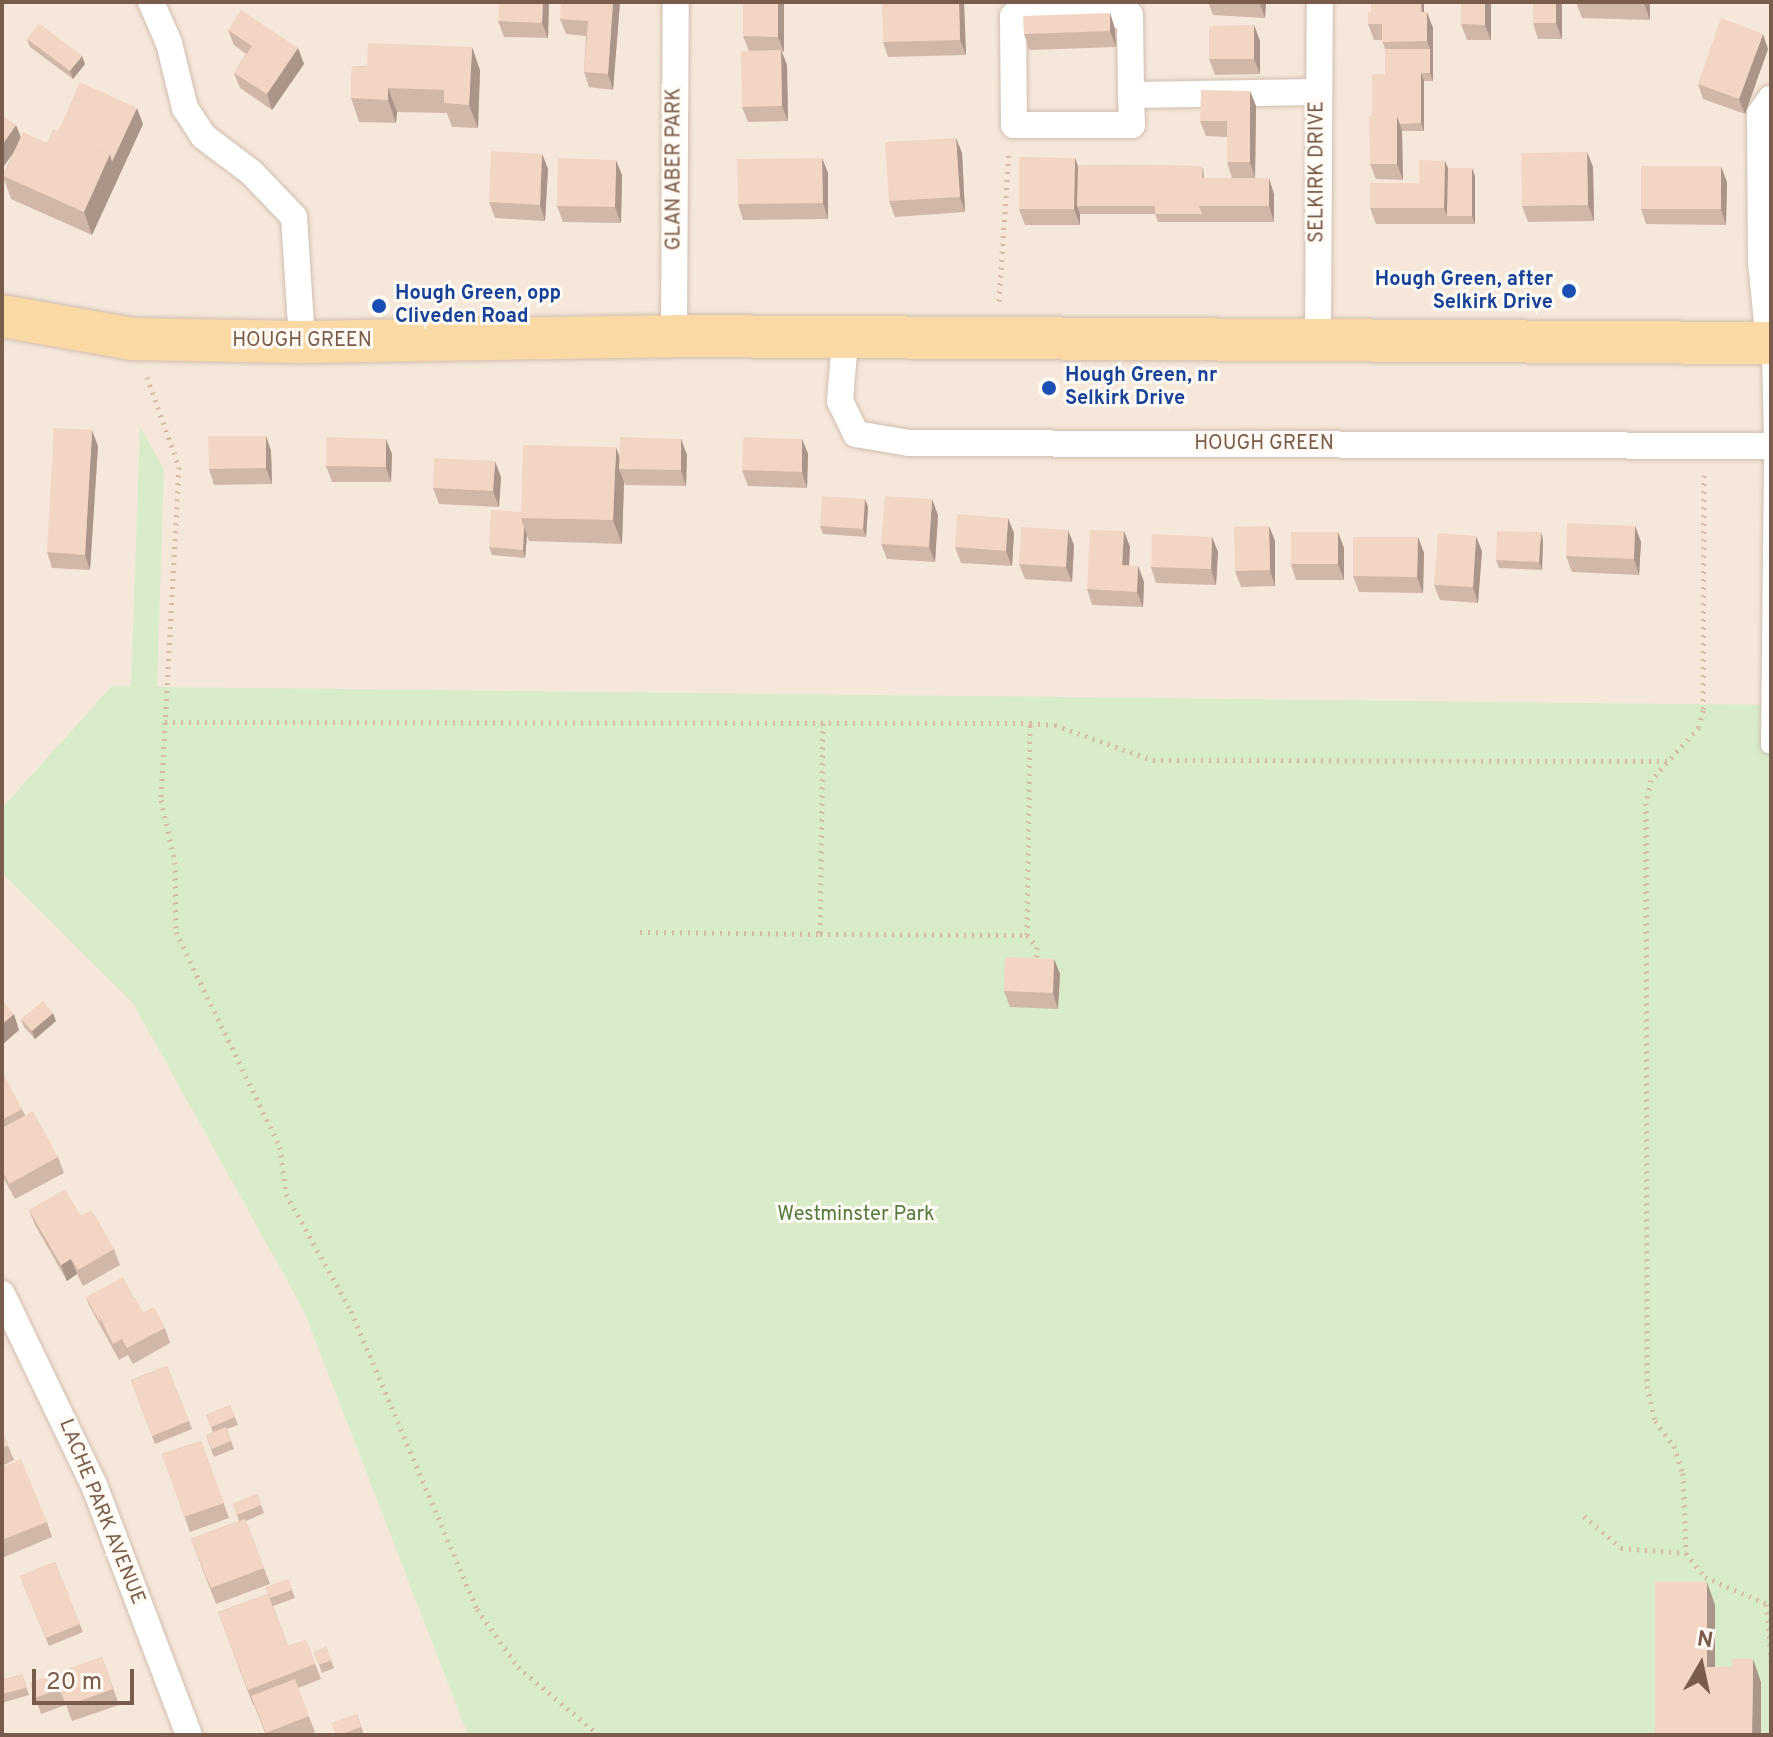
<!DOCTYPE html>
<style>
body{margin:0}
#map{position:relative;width:1773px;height:1737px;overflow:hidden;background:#fdf6ec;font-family:Overpass,sans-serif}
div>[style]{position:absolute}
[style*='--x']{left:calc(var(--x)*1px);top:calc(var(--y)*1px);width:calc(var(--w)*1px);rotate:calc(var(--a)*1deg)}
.residential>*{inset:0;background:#f5e8da}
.green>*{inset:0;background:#d8ecc9}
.path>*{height:5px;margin-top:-2.5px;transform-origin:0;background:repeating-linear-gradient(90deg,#d9b8a5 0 2px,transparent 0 8px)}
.roads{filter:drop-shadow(0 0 2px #d1beb0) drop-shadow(0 0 2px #d1beb0)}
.lane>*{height:14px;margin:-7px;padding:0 7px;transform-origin:7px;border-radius:7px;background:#fff}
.street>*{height:26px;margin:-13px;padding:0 13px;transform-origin:13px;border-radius:13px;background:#fff}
.primary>*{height:42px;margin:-21px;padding:0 21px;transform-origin:21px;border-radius:21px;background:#fbd9a5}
.wall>*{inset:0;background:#d1b7a8}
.shaded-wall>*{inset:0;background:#aa9588}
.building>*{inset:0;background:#f3d5c3}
.dots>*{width:22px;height:22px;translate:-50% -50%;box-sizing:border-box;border:4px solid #fffaf3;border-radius:50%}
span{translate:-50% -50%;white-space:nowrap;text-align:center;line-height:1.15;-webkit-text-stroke:6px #fffaf3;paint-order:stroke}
.street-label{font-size:20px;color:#7a5c4d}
.transit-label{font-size:20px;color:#164399;font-weight:700}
.right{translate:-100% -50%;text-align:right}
.left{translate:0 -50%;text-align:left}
.park-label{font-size:20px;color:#537a41}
.frame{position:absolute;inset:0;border:4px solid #7a5c4d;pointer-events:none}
.north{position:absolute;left:1661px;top:1625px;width:80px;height:80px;-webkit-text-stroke:6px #fffaf3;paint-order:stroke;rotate:9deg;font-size:22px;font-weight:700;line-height:32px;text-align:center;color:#7a5c4d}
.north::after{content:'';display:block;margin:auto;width:28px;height:36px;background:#7a5c4d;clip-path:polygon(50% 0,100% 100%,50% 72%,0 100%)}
.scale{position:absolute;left:32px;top:1669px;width:102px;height:36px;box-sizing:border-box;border:4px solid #7a5c4d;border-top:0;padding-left:10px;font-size:24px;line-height:28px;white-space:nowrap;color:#7a5c4d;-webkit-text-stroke:6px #fffaf3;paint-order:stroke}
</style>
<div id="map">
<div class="residential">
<i style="clip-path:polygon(2px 2px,1771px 2px,1771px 1735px,2px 1735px)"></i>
</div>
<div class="green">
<i style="clip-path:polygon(140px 427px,164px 469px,157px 687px,1771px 705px,1771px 1735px,468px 1735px,304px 1311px,133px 1003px,2px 873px,2px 808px,112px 686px,131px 686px)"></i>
</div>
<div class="path">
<i style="--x:999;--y:301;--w:149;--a:-86.2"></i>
<i style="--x:147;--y:377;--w:96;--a:70.4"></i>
<i style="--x:179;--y:467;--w:333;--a:93.1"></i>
<i style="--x:161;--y:800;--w:64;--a:77.3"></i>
<i style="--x:175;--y:862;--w:70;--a:89.2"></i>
<i style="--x:176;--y:932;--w:239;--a:64.2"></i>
<i style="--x:280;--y:1147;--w:47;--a:82.7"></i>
<i style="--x:286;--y:1194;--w:134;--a:60.9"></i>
<i style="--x:351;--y:1311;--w:324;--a:67.1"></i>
<i style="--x:477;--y:1609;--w:71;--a:54.7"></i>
<i style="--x:518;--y:1667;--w:106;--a:40"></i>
<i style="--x:1704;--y:475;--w:235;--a:90.2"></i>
<i style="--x:1703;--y:710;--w:17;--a:103"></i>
<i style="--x:1699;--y:727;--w:72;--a:132.2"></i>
<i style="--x:1651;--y:780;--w:24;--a:102"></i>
<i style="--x:1646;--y:803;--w:583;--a:89.9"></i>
<i style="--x:1647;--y:1386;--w:36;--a:77"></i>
<i style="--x:1655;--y:1421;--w:31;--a:53"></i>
<i style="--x:1674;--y:1446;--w:28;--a:72"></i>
<i style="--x:1683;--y:1473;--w:80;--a:87.9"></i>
<i style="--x:1686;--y:1553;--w:31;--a:52"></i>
<i style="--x:1705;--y:1577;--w:68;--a:23.5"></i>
<i style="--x:1767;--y:1604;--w:58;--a:86.1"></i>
<i style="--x:165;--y:722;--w:865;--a:0.07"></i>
<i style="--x:1030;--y:723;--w:25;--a:5"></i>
<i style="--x:1055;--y:725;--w:104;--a:19.7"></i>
<i style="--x:1153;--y:760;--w:515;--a:0.11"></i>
<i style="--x:823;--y:723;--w:211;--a:90.8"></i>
<i style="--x:820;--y:934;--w:207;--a:0.3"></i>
<i style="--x:1027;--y:935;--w:16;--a:50"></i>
<i style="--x:1037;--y:947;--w:14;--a:94"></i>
<i style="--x:640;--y:932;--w:180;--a:0.6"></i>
<i style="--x:1027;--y:935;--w:212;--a:-89.2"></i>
<i style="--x:1584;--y:1516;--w:49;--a:40.9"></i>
<i style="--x:1621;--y:1548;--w:65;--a:4.4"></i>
</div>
<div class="roads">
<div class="lane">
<i style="--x:1769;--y:346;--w:96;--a:88.8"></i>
<i style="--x:1768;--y:746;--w:291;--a:-89.4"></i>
</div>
<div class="street">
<i style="--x:151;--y:2;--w:45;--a:66.3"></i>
<i style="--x:169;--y:43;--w:67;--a:76.2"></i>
<i style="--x:185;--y:108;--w:33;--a:57"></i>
<i style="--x:203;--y:136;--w:60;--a:36.9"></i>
<i style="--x:251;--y:172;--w:62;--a:46.3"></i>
<i style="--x:294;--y:217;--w:125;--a:86.3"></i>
<i style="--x:1131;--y:95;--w:80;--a:-90.7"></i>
<i style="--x:1130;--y:15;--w:117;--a:179.5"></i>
<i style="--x:1013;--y:16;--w:109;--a:89.5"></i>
<i style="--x:1014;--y:125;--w:118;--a:0"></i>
<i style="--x:1132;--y:125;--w:30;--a:-92"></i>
<i style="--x:1131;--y:95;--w:187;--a:-0.9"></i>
<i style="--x:674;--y:336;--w:334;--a:-89.7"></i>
<i style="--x:845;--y:340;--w:61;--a:94.7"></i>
<i style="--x:840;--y:401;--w:37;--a:64"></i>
<i style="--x:856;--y:434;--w:54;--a:9.6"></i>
<i style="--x:909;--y:443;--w:862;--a:0.2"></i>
<i style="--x:1318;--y:341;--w:339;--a:-89.7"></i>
<i style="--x:1769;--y:343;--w:81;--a:-95.6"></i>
<i style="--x:1761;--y:262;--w:148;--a:-90.4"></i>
<i style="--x:1760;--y:114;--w:19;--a:-55"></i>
<i style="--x:2;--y:1294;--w:212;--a:64.3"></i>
<i style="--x:94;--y:1485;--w:267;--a:69.2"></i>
</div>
<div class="primary">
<i style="--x:2;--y:316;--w:132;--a:10"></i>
<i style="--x:132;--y:339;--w:170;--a:1"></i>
<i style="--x:302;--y:342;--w:372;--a:-0.9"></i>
<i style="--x:674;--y:336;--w:1097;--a:0.37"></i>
</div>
</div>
<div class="wall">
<i style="clip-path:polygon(549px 2px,548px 38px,504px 37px,498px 21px)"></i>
<i style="clip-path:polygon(620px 2px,613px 90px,589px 87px,584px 72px,586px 36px,566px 34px,560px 19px)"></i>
<i style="clip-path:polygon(743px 2px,784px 2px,784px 52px,782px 52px,787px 65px,788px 121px,748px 122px,742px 107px,749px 51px,743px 36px)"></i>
<i style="clip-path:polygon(964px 2px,966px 55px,888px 57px,883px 42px)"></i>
<i style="clip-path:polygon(1208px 2px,1266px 2px,1265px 18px,1213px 15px)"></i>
<i style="clip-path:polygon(1491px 2px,1491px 40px,1467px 40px,1461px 24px)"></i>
<i style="clip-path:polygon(1533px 2px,1562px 2px,1562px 39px,1538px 39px,1533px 23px)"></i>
<i style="clip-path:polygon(1576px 2px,1650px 2px,1650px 20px,1582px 18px)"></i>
<i style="clip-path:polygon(1424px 12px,1433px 28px,1433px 81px,1424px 81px,1424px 131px,1402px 131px,1403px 180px,1376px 179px,1370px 164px,1372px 116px,1385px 74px,1385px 49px,1382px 40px,1374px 40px,1368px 24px)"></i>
<i style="clip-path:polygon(1110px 13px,1115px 29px,1116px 47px,1029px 50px,1024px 34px)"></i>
<i style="clip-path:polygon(1254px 25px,1260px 41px,1260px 74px,1215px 75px,1209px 59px)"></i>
<i style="clip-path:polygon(228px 30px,298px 48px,304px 64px,272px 110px,240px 88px,234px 73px,246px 54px,234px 45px)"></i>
<i style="clip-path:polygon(27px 39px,85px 64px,73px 79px,30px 47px)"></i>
<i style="clip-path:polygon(1768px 49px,1745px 114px,1703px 99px,1698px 84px)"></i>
<i style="clip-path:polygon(352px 66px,480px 70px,478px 128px,452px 127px,447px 113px,397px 112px,396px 123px,359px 122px,351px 98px)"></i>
<i style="clip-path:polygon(1250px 91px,1256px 106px,1255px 178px,1274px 194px,1274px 222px,1158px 222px,1155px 214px,1080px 214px,1080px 225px,1025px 225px,1019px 209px,1075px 158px,1078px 165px,1202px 166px,1204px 173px,1204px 178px,1232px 178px,1227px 162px,1227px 137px,1206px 136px,1200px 121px)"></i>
<i style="clip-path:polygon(143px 124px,92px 235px,11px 199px,3px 176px,13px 153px,2px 169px,20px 137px,47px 143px,58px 132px)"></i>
<i style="clip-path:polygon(956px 138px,962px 153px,965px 212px,895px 217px,889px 201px)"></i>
<i style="clip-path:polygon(1587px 152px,1593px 167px,1594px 221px,1528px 222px,1522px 206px)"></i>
<i style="clip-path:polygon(542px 154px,548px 169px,545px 221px,495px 218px,489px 202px)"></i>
<i style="clip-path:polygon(822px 158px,828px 173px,828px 219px,743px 220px,738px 204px)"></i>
<i style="clip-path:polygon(1445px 161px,1448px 168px,1475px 176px,1475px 224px,1376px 224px,1370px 208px,1419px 183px)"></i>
<i style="clip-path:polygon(622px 175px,621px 223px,563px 222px,557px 206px)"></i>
<i style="clip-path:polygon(1727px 182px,1726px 225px,1646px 224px,1641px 209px)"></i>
<i style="clip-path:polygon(266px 436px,271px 451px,272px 484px,214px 485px,209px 469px)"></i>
<i style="clip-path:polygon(681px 439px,687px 455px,686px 486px,625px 485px,624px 482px,622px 544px,529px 541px,527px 535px,525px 558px,492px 555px,489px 547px,521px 512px)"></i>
<i style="clip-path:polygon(802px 439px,808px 454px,807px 488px,748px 486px,742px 470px)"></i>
<i style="clip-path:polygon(98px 446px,90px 570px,52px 568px,47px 552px)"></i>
<i style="clip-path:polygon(392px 454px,391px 482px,332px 482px,326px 466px)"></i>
<i style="clip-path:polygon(501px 477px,499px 507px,439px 504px,433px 488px)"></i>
<i style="clip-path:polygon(865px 499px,868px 507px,866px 537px,823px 534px,820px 526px)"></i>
<i style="clip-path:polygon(938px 515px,935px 562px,887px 559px,881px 544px)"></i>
<i style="clip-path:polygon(1269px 526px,1275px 541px,1275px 586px,1241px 587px,1235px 571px)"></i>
<i style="clip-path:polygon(1635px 526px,1641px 542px,1639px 575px,1572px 572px,1566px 556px)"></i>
<i style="clip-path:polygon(1124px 531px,1130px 547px,1129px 566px,1138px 566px,1144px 582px,1143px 607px,1092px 605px,1087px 589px)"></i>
<i style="clip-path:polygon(1338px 532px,1344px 548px,1344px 580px,1296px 580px,1291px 564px)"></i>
<i style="clip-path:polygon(1014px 533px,1012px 566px,961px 563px,955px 547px)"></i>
<i style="clip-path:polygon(1212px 537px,1218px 552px,1216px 585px,1156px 583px,1151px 567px)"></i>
<i style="clip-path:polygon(1418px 537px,1424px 553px,1423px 593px,1359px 592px,1353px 576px)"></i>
<i style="clip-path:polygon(1543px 540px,1542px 570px,1499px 568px,1496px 560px)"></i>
<i style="clip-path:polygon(1074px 545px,1072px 582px,1025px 579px,1019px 564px)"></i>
<i style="clip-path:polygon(1482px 551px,1478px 603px,1440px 600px,1434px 585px)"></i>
<i style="clip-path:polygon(1054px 959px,1060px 974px,1058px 1009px,1010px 1007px,1004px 991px)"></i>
<i style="clip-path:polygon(21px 1019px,56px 1021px,35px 1039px,24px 1027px)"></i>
<i style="clip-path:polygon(2px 1072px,25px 1115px,58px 1157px,64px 1173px,15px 1199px,2px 1175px)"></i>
<i style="clip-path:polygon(29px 1210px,81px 1216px,114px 1249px,120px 1265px,83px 1286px,77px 1274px,67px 1281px,35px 1225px)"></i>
<i style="clip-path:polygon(86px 1297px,134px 1298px,143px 1313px,165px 1328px,170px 1343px,133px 1364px,128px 1355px,119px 1360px,89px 1305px)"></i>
<i style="clip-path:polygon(167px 1366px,192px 1429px,155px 1444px,131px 1380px)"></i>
<i style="clip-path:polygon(230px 1405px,238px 1425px,227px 1429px,234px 1449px,214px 1457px,206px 1435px,213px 1432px,206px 1415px)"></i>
<i style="clip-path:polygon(2px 1431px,14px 1460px,2px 1466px)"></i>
<i style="clip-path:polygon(201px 1441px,229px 1518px,190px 1532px,162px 1454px)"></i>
<i style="clip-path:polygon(2px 1467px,47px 1522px,52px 1537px,2px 1558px)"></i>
<i style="clip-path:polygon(257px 1494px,264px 1513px,246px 1521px,270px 1584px,216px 1604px,191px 1539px,239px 1521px,233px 1504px)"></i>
<i style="clip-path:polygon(55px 1562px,83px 1632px,49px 1646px,20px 1576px)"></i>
<i style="clip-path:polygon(288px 1579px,295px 1598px,273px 1606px,288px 1646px,306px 1640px,321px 1679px,298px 1688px,315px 1732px,306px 1735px,266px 1735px,254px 1705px,253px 1705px,218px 1612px,268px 1594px)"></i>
<i style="clip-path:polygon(326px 1647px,334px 1668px,322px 1673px,314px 1652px)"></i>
<i style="clip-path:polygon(102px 1657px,119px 1705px,72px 1721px,66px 1705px,41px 1714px,30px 1683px)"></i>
<i style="clip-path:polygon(22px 1674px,29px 1695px,2px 1703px,2px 1680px)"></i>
<i style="clip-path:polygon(357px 1714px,364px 1735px,336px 1735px)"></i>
</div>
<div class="shaded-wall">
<i style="clip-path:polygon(543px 2px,549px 2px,548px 38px,542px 23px)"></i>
<i style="clip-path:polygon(613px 2px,620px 2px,613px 90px,608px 74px)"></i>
<i style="clip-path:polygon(778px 2px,784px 2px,784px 52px,778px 37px)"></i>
<i style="clip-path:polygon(959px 2px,964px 2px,966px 55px,960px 40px)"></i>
<i style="clip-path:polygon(1259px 2px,1266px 2px,1265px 18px)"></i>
<i style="clip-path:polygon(1421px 2px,1424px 2px,1424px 28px,1422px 20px)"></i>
<i style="clip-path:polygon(1485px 2px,1491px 2px,1491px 40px,1485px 25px)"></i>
<i style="clip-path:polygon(1556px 2px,1562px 2px,1562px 39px,1556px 23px)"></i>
<i style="clip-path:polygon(1644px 2px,1650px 2px,1650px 20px,1644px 4px)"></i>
<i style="clip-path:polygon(1427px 12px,1433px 28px,1433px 57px,1427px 41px)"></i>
<i style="clip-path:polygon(1110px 13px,1115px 29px,1116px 47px,1110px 31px)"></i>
<i style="clip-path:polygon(1254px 25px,1260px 41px,1260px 74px,1254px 59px)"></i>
<i style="clip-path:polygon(1763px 34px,1768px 49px,1745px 114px,1739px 99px)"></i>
<i style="clip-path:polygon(472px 47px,480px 70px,478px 128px,469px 105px)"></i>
<i style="clip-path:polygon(298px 48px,304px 64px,272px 110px,267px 94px)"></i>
<i style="clip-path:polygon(1430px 49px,1433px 57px,1433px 81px,1430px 73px)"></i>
<i style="clip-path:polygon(781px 50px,787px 65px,788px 121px,782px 106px)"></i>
<i style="clip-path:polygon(82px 56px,85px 64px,73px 79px,70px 71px)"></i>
<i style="clip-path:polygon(1421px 73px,1424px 81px,1424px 131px,1421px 123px)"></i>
<i style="clip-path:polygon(388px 88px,397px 112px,396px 123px,388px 100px)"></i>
<i style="clip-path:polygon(1250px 91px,1256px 106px,1255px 178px,1250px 162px)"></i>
<i style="clip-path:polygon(137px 108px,143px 124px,92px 235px,84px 212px,110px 154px)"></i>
<i style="clip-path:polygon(1397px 116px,1402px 131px,1403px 180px,1397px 164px)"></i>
<i style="clip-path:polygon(16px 125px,22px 140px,2px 169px,2px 145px)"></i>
<i style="clip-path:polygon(956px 138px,962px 153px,965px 212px,960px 197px)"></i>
<i style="clip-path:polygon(1587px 152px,1593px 167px,1594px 221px,1588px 205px)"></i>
<i style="clip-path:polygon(542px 154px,548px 169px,545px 221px,540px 205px)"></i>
<i style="clip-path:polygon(822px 158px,828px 173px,828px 219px,823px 203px)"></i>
<i style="clip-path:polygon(1075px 158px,1080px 173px,1077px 206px,1080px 214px,1080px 225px,1074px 209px)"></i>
<i style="clip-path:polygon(616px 160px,622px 175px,621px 223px,615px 207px)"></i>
<i style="clip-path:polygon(1445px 161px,1451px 176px,1447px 216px,1444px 208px)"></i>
<i style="clip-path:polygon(1721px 166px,1727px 182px,1726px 225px,1721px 209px)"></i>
<i style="clip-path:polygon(1472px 168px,1475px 176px,1475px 224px,1472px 216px)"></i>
<i style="clip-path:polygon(1269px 178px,1274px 194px,1274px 222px,1269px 206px)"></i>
<i style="clip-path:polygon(92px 430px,98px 446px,90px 570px,85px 555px)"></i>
<i style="clip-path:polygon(266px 436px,271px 451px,272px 484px,266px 468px)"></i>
<i style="clip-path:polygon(386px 439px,392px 454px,391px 482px,386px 467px)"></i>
<i style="clip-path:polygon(681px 439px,687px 455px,686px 486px,681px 470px)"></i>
<i style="clip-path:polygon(802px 439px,808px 454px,807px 488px,802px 472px)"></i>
<i style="clip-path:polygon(616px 447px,624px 469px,619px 469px,624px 482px,622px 544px,613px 520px)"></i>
<i style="clip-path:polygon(495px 461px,501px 477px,499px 507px,493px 491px)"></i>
<i style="clip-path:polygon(865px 499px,868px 507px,866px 537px,863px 529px)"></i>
<i style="clip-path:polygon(932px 499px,938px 515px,935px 562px,929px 547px)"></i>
<i style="clip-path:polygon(1008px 518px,1014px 533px,1012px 566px,1006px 551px)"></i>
<i style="clip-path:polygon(1269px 526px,1275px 541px,1275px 586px,1270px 570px)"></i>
<i style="clip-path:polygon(1635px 526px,1641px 542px,1639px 575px,1634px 559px)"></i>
<i style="clip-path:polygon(524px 527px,527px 535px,525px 558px,523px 550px)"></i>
<i style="clip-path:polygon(1068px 530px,1074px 545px,1072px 582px,1066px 567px)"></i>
<i style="clip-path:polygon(1124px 531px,1130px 547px,1128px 581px,1122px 565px)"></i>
<i style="clip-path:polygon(1338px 532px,1344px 548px,1344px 580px,1338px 564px)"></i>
<i style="clip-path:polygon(1541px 532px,1543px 540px,1542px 570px,1539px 562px)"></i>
<i style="clip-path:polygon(1476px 536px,1482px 551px,1478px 603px,1473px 587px)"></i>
<i style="clip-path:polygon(1212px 537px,1218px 552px,1216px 585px,1211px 569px)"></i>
<i style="clip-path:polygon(1418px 537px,1424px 553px,1423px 593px,1417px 577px)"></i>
<i style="clip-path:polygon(1138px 566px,1144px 582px,1143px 607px,1137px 592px)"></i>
<i style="clip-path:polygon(1054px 959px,1060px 974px,1058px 1009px,1053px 993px)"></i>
<i style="clip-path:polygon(53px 1013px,56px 1021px,35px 1039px,32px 1031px)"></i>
<i style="clip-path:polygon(14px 1014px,19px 1030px,2px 1045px,2px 1024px)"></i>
<i style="clip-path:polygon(71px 1259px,77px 1274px,67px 1281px,61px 1265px)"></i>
<i style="clip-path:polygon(1707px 1582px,1715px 1605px,1715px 1690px,1707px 1667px)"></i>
<i style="clip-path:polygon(1753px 1659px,1761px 1682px,1761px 1735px,1752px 1735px)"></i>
</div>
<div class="building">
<i style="clip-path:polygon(499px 2px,543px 2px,542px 23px,498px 21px)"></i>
<i style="clip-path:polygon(561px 2px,613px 2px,608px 74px,584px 72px,588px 21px,560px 19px)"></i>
<i style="clip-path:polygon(743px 2px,778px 2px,778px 37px,743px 36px)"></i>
<i style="clip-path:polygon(882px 2px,959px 2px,960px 40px,883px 42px)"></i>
<i style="clip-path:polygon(1371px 2px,1421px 2px,1421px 12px,1371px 12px)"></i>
<i style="clip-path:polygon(1461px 2px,1485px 2px,1485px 25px,1461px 24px)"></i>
<i style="clip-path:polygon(1533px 2px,1556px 2px,1556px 23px,1533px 23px)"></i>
<i style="clip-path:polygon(1576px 2px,1644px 2px,1644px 4px)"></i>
<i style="clip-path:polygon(241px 10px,298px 48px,267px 94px,234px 73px,252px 46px,228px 30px)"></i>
<i style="clip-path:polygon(1368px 12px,1427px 12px,1427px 41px,1382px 42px,1382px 24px,1368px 24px)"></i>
<i style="clip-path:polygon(1110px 13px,1110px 31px,1024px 34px,1023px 16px)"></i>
<i style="clip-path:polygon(1721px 18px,1763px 34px,1739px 99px,1698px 84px)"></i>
<i style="clip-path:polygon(39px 23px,82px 56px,70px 71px,27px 39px)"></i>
<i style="clip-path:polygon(1254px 25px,1254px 59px,1209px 59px,1209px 26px)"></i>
<i style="clip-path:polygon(368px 43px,472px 47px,469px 105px,444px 103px,444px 90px,388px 88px,388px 100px,351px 98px,352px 66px,367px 67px)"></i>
<i style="clip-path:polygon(1385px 49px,1430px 49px,1430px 73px,1421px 73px,1421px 123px,1400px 124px,1397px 116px,1372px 116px,1372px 74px,1385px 74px)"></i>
<i style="clip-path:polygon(781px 50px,782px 106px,742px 107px,741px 51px)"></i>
<i style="clip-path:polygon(80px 82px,137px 108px,112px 162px,110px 154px,58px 132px)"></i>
<i style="clip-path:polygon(1201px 90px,1250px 91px,1250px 162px,1227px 162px,1227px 121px,1200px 121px)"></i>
<i style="clip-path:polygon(2px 115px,16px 125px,2px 145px)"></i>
<i style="clip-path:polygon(1369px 116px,1397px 116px,1397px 164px,1370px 164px)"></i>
<i style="clip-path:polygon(53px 129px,110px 154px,84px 212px,3px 176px,23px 132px,47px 143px)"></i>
<i style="clip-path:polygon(956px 138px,960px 197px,889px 201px,885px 142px)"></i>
<i style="clip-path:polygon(491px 151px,542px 154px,540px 205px,489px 202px)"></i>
<i style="clip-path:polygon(1587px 152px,1588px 205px,1522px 206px,1521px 153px)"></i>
<i style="clip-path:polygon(1019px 157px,1075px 158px,1074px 209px,1019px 209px)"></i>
<i style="clip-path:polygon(558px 158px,616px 160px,615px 207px,557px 206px)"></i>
<i style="clip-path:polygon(822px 158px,823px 203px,738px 204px,737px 159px)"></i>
<i style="clip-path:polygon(1419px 160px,1445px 161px,1444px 208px,1370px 208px,1370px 183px,1419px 183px)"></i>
<i style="clip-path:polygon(1078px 165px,1202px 166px,1202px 178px,1199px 178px,1199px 206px,1202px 214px,1155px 214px,1155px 206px,1077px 206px)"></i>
<i style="clip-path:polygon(1641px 166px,1721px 166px,1721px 209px,1641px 209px)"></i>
<i style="clip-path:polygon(1448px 168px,1472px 168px,1472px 216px,1447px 216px)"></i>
<i style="clip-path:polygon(1199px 178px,1269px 178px,1269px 206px,1199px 206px)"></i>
<i style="clip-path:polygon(54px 428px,92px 430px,85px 555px,47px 552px)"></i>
<i style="clip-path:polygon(208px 436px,266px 436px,266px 468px,209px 469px)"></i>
<i style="clip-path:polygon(326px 437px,386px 439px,386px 467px,326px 466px)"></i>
<i style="clip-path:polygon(620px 437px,681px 439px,681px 470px,619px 469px)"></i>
<i style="clip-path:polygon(743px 437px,802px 439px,802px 472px,742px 470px)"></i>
<i style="clip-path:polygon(523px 445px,616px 447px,613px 520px,521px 518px)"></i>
<i style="clip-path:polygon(434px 458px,495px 461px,493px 491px,433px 488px)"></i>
<i style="clip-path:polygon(822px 496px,865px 499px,863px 529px,820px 526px)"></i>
<i style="clip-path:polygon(885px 496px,932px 499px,929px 547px,881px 544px)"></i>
<i style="clip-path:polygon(491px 510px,521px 512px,521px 518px,524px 527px,523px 550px,489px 547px)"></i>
<i style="clip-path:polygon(957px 514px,1008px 518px,1006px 551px,955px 547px)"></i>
<i style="clip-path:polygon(1567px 523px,1635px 526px,1634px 559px,1566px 556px)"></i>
<i style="clip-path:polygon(1269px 526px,1270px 570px,1235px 571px,1234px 527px)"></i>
<i style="clip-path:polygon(1021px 527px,1068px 530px,1066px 567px,1019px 564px)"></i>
<i style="clip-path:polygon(1090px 530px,1124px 531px,1122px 565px,1138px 566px,1137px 592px,1087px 589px)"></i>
<i style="clip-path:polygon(1497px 531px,1541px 532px,1539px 562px,1496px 560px)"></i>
<i style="clip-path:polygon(1291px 532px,1338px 532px,1338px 564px,1291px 564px)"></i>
<i style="clip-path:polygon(1438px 533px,1476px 536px,1473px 587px,1434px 585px)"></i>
<i style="clip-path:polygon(1152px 534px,1212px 537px,1211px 569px,1151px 567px)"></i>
<i style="clip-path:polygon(1353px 537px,1418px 537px,1417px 577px,1353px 576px)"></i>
<i style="clip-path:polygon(1005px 957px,1054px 959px,1053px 993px,1004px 991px)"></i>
<i style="clip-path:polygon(2px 1001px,14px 1014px,2px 1024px)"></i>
<i style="clip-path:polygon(43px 1001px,53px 1013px,32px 1031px,21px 1019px)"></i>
<i style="clip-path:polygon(2px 1072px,22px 1109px,2px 1120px)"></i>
<i style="clip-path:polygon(33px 1111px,58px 1157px,9px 1184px,2px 1170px,2px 1128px)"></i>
<i style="clip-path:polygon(65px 1189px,81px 1216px,92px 1210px,114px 1249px,78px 1270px,71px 1259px,61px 1265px,29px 1210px)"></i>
<i style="clip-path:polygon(123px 1277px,134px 1298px,99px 1316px,101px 1324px,86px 1297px)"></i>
<i style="clip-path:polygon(135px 1297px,143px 1313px,154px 1307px,165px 1328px,127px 1348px,122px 1339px,113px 1344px,99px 1316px)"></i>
<i style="clip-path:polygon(167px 1366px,189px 1421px,152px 1436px,131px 1380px)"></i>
<i style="clip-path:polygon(230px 1405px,235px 1417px,211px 1427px,206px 1415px)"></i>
<i style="clip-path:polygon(226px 1427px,231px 1441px,212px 1449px,206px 1435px)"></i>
<i style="clip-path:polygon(2px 1431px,9px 1445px,2px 1448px)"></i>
<i style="clip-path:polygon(201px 1441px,224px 1503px,184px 1517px,162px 1454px)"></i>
<i style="clip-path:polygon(21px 1459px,47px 1522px,2px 1540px,2px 1467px)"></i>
<i style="clip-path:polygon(257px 1494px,261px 1505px,237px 1515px,233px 1504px)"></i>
<i style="clip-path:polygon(245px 1519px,264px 1568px,211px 1588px,191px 1539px)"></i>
<i style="clip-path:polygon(55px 1562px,80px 1624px,46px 1638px,20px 1576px)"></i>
<i style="clip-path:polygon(288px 1579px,292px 1590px,270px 1598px,265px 1587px)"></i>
<i style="clip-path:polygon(1655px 1582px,1707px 1582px,1707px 1667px,1732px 1667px,1732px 1659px,1753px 1659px,1752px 1735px,1655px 1735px)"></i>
<i style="clip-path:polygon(268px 1594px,288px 1646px,306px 1640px,315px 1664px,248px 1690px,218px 1612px)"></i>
<i style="clip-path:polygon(326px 1647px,332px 1660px,319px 1665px,314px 1652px)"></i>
<i style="clip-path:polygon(102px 1657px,113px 1689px,66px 1706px,60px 1689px,35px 1698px,30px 1683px)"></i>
<i style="clip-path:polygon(22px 1674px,26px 1688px,2px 1694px,2px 1680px)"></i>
<i style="clip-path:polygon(295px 1679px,309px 1716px,266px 1733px,251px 1696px)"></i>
<i style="clip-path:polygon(357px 1714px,361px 1727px,340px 1735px,336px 1735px,331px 1723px)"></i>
</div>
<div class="dots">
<i style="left:1569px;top:291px;background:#1a4fb4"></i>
<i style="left:379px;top:306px;background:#1a4fb4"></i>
<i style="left:1049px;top:388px;background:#1a4fb4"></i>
</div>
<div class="street-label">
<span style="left:675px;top:169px;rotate:-90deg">GLAN ABER PARK</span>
<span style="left:1318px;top:172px;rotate:-90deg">SELKIRK DRIVE</span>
<span style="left:302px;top:341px">HOUGH GREEN</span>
<span style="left:1264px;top:444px">HOUGH GREEN</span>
<span style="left:101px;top:1512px;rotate:68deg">LACHE PARK AVENUE</span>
</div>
<div class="transit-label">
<span class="right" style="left:1553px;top:292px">Hough Green, after<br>Selkirk Drive</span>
<span class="left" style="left:395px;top:306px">Hough Green, opp<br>Cliveden Road</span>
<span class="left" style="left:1065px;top:388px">Hough Green, nr<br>Selkirk Drive</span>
</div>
<div class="park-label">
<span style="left:856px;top:1215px">Westminster Park</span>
</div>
<div class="frame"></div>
<div class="north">N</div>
<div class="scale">20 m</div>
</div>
